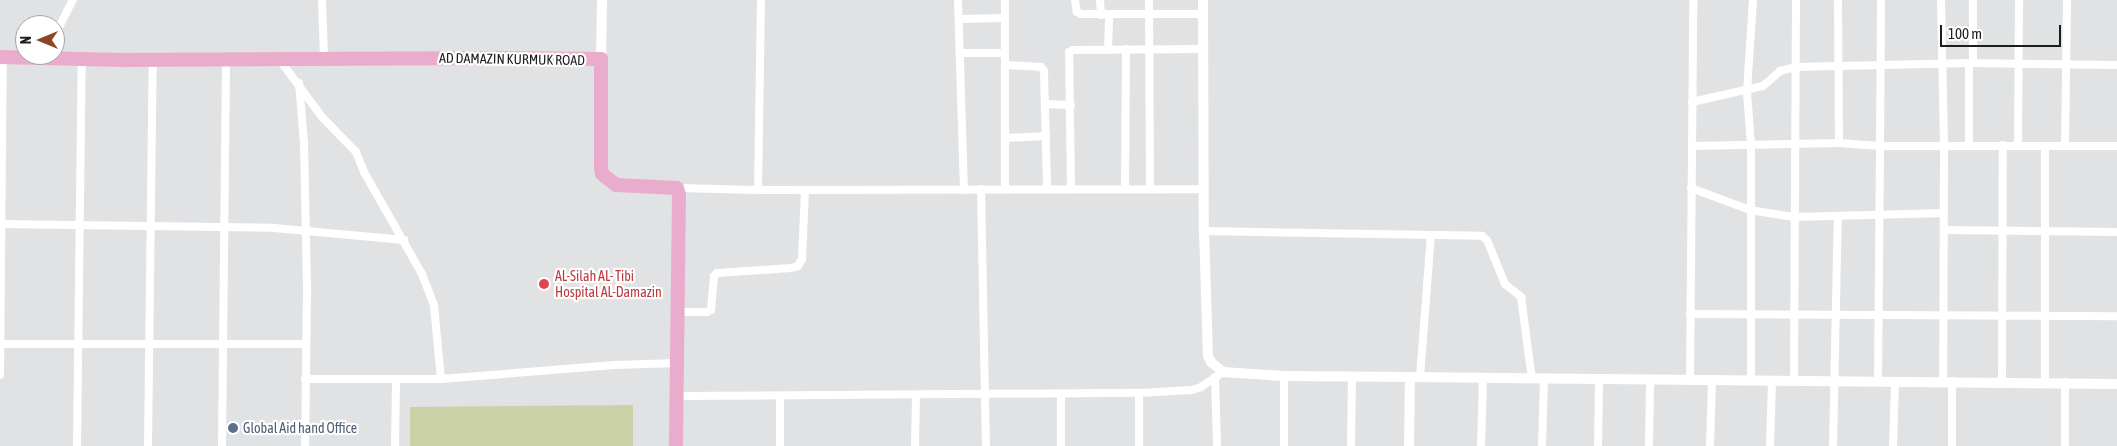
<!DOCTYPE html>
<style>
body{margin:0}
#map{position:relative;width:2117px;height:446px;overflow:hidden;background:#e1e2e4;font-family:"Asap Condensed",sans-serif}
div>[style]{position:absolute}
[style*='--x']{left:calc(var(--x)*1px);top:calc(var(--y)*1px);width:calc(var(--w)*1px);rotate:calc(var(--a)*1deg)}
.green>*{inset:0;background:#ccd2a8}
.minor>*{height:8px;margin:-4px;padding:0 4px;transform-origin:4px;border-radius:4px;background:#fff}
.tertiary>*{height:10px;margin:-5px;padding:0 5px;transform-origin:5px;border-radius:5px;background:#fff}
.trunk>*{height:14px;margin:-7px;padding:0 7px;transform-origin:7px;border-radius:7px;background:#eaaccc}
.dots>*{width:14px;height:14px;translate:-50% -50%;box-sizing:border-box;border:2px solid #fff;border-radius:50%}
span{translate:-50% -50%;white-space:nowrap;text-align:center;line-height:1.15;-webkit-text-stroke:4.5px #fff;paint-order:stroke}
.street-label{font-size:14px;color:#1c1d1d}
.health-label{font-size:14px;color:#be3a42}
.left{translate:0 -50%;text-align:left}
.service-label{font-size:14px;color:#4e5e75}
.north{position:absolute;left:15px;top:15px;width:50px;height:50px;box-sizing:border-box;background:#fff;border:1px solid #a4a5a5;border-radius:50%;rotate:270deg;font-size:14px;font-weight:700;line-height:20px;text-align:center;color:#1c1d1d}
.north::after{content:'';display:block;margin:auto;width:18px;height:22px;background:#8c4520;clip-path:polygon(50% 0,100% 100%,50% 72%,0 100%)}
.scale{position:absolute;left:1940px;top:25px;width:121px;height:22px;box-sizing:border-box;border:2px solid #1c1d1d;border-top:0;padding-left:6px;font-size:15px;line-height:18px;white-space:nowrap;color:#1c1d1d;-webkit-text-stroke:4px #fff;paint-order:stroke}
</style>
<div id="map">
<div class="green">
<i style="clip-path:polygon(633px 405px,633px 446px,410px 446px,410px 407px)"></i>
</div>
<div class="minor">
<i style="--x:322;--y:0;--w:58;--a:88"></i>
<i style="--x:958;--y:0;--w:190;--a:88.2"></i>
<i style="--x:1005;--y:0;--w:189;--a:90"></i>
<i style="--x:1075;--y:0;--w:12;--a:81"></i>
<i style="--x:1077;--y:12;--w:4;--a:27"></i>
<i style="--x:1081;--y:14;--w:122;--a:0"></i>
<i style="--x:1100;--y:0;--w:15;--a:86"></i>
<i style="--x:1149;--y:0;--w:189;--a:89.7"></i>
<i style="--x:1838;--y:0;--w:143;--a:89.6"></i>
<i style="--x:1941;--y:0;--w:146;--a:88.8"></i>
<i style="--x:1944;--y:146;--w:235;--a:90.2"></i>
<i style="--x:1973;--y:0;--w:63;--a:90"></i>
<i style="--x:959;--y:19;--w:46;--a:-1.2"></i>
<i style="--x:55;--y:35;--w:39;--a:-63"></i>
<i style="--x:1108;--y:50;--w:35;--a:-88"></i>
<i style="--x:960;--y:53;--w:45;--a:0"></i>
<i style="--x:279;--y:59;--w:72;--a:53.4"></i>
<i style="--x:322;--y:117;--w:49;--a:45.8"></i>
<i style="--x:356;--y:152;--w:22;--a:68"></i>
<i style="--x:364;--y:172;--w:117;--a:60.4"></i>
<i style="--x:422;--y:274;--w:34;--a:69"></i>
<i style="--x:434;--y:306;--w:73;--a:84.5"></i>
<i style="--x:1969;--y:63;--w:82;--a:90"></i>
<i style="--x:1005;--y:65;--w:36;--a:3"></i>
<i style="--x:1041;--y:67;--w:5;--a:53"></i>
<i style="--x:1044;--y:71;--w:118;--a:88.5"></i>
<i style="--x:299;--y:83;--w:60;--a:85.2"></i>
<i style="--x:304;--y:143;--w:149;--a:88.8"></i>
<i style="--x:307;--y:292;--w:154;--a:90.7"></i>
<i style="--x:1692;--y:102;--w:73;--a:-12.7"></i>
<i style="--x:1763;--y:86;--w:23;--a:-41"></i>
<i style="--x:1780;--y:71;--w:16;--a:-14"></i>
<i style="--x:1796;--y:67;--w:173;--a:-1.3"></i>
<i style="--x:1969;--y:63;--w:148;--a:0.8"></i>
<i style="--x:1045;--y:104;--w:26;--a:2"></i>
<i style="--x:1005;--y:138;--w:41;--a:-2.8"></i>
<i style="--x:1692;--y:146;--w:147;--a:-1.2"></i>
<i style="--x:1839;--y:143;--w:41;--a:4.2"></i>
<i style="--x:1880;--y:146;--w:146;--a:-89.6"></i>
<i style="--x:2018;--y:146;--w:146;--a:-89.6"></i>
<i style="--x:2045;--y:146;--w:236;--a:90"></i>
<i style="--x:2065;--y:146;--w:146;--a:-89.2"></i>
<i style="--x:677;--y:188;--w:81;--a:1.4"></i>
<i style="--x:758;--y:190;--w:446;--a:-0.1"></i>
<i style="--x:1691;--y:188;--w:63;--a:20.4"></i>
<i style="--x:1750;--y:210;--w:44;--a:9.2"></i>
<i style="--x:1793;--y:217;--w:151;--a:-1.5"></i>
<i style="--x:981;--y:189;--w:257;--a:88.9"></i>
<i style="--x:1071;--y:189;--w:137;--a:-90.8"></i>
<i style="--x:1069;--y:52;--w:4;--a:-27"></i>
<i style="--x:1073;--y:50;--w:130;--a:-0.4"></i>
<i style="--x:1125;--y:189;--w:140;--a:-89.6"></i>
<i style="--x:758;--y:190;--w:190;--a:-89.1"></i>
<i style="--x:0;--y:224;--w:274;--a:0.8"></i>
<i style="--x:274;--y:228;--w:131;--a:5.3"></i>
<i style="--x:1944;--y:230;--w:173;--a:0.7"></i>
<i style="--x:1204;--y:231;--w:278;--a:1"></i>
<i style="--x:1482;--y:236;--w:6;--a:39"></i>
<i style="--x:1487;--y:240;--w:48;--a:67.8"></i>
<i style="--x:1505;--y:284;--w:21;--a:39"></i>
<i style="--x:1521;--y:297;--w:83;--a:82.4"></i>
<i style="--x:679;--y:312;--w:28;--a:0"></i>
<i style="--x:707;--y:312;--w:4;--a:-27"></i>
<i style="--x:711;--y:310;--w:34;--a:-85"></i>
<i style="--x:714;--y:276;--w:4;--a:-45"></i>
<i style="--x:717;--y:273;--w:74;--a:-3.9"></i>
<i style="--x:791;--y:268;--w:7;--a:-16"></i>
<i style="--x:798;--y:266;--w:8;--a:-60"></i>
<i style="--x:802;--y:259;--w:69;--a:-87.5"></i>
<i style="--x:1690;--y:314;--w:427;--a:0.3"></i>
<i style="--x:0;--y:344;--w:306;--a:0"></i>
<i style="--x:0;--y:375;--w:317;--a:-89.5"></i>
<i style="--x:1284;--y:376;--w:70;--a:90"></i>
<i style="--x:1215;--y:377;--w:69;--a:88.3"></i>
<i style="--x:1420;--y:377;--w:142;--a:-85.6"></i>
<i style="--x:305;--y:379;--w:136;--a:0"></i>
<i style="--x:441;--y:379;--w:174;--a:-4.6"></i>
<i style="--x:614;--y:365;--w:64;--a:-1.8"></i>
<i style="--x:1690;--y:381;--w:381;--a:-89.5"></i>
<i style="--x:1751;--y:381;--w:236;--a:-90"></i>
<i style="--x:1751;--y:145;--w:53;--a:-94.3"></i>
<i style="--x:1747;--y:92;--w:92;--a:-86.3"></i>
<i style="--x:1794;--y:381;--w:381;--a:-89.7"></i>
<i style="--x:1878;--y:381;--w:235;--a:-89.5"></i>
<i style="--x:1880;--y:146;--w:237;--a:0"></i>
<i style="--x:2002;--y:381;--w:236;--a:-89.8"></i>
<i style="--x:2065;--y:382;--w:64;--a:90"></i>
<i style="--x:677;--y:396;--w:462;--a:-0.4"></i>
<i style="--x:1139;--y:393;--w:53;--a:-3.2"></i>
<i style="--x:1192;--y:390;--w:9;--a:-18"></i>
<i style="--x:1201;--y:387;--w:27;--a:-34"></i>
<i style="--x:77;--y:446;--w:387;--a:-89.3"></i>
<i style="--x:148;--y:446;--w:386;--a:-89.3"></i>
<i style="--x:222;--y:446;--w:387;--a:-89.4"></i>
<i style="--x:395;--y:446;--w:66;--a:-89.1"></i>
<i style="--x:780;--y:446;--w:49;--a:-90"></i>
<i style="--x:915;--y:446;--w:50;--a:-88.9"></i>
<i style="--x:1061;--y:446;--w:52;--a:-90"></i>
<i style="--x:1139;--y:446;--w:53;--a:-90"></i>
<i style="--x:1351;--y:446;--w:70;--a:-89.2"></i>
<i style="--x:1481;--y:446;--w:68;--a:-88.3"></i>
<i style="--x:1542;--y:446;--w:68;--a:-88.3"></i>
<i style="--x:1598;--y:446;--w:67;--a:-89.1"></i>
<i style="--x:1649;--y:446;--w:66;--a:-89.1"></i>
<i style="--x:1710;--y:446;--w:65;--a:-88.2"></i>
<i style="--x:1770;--y:446;--w:65;--a:-88.2"></i>
<i style="--x:1833;--y:446;--w:230;--a:-88.8"></i>
<i style="--x:1893;--y:446;--w:65;--a:-88.2"></i>
<i style="--x:1952;--y:446;--w:65;--a:-90"></i>
</div>
<div class="tertiary">
<i style="--x:1203;--y:0;--w:231;--a:89.8"></i>
<i style="--x:1204;--y:231;--w:125;--a:88.2"></i>
<i style="--x:1208;--y:356;--w:7;--a:63"></i>
<i style="--x:1211;--y:362;--w:16;--a:40"></i>
<i style="--x:1223;--y:372;--w:61;--a:3.8"></i>
<i style="--x:1284;--y:376;--w:126;--a:0.5"></i>
<i style="--x:601;--y:59;--w:59;--a:-89"></i>
<i style="--x:1409;--y:446;--w:69;--a:-89.2"></i>
<i style="--x:1410;--y:377;--w:707;--a:0.57"></i>
</div>
<div class="trunk">
<i style="--x:0;--y:57;--w:122;--a:1.4"></i>
<i style="--x:122;--y:60;--w:380;--a:-0.3"></i>
<i style="--x:502;--y:58;--w:99;--a:0.6"></i>
<i style="--x:601;--y:59;--w:109;--a:90"></i>
<i style="--x:601;--y:168;--w:6;--a:81"></i>
<i style="--x:602;--y:174;--w:18;--a:38"></i>
<i style="--x:616;--y:185;--w:61;--a:2.8"></i>
<i style="--x:677;--y:188;--w:7;--a:74"></i>
<i style="--x:679;--y:195;--w:251;--a:90.7"></i>
</div>
<div class="dots">
<i style="left:544px;top:284px;background:#e0444e"></i>
<i style="left:233px;top:428px;background:#5c6f8a"></i>
</div>
<div class="street-label">
<span style="left:512px;top:59px;rotate:1deg">AD DAMAZIN KURMUK ROAD</span>
</div>
<div class="health-label">
<span class="left" style="left:555px;top:284px">AL-Silah AL- Tibi<br>Hospital AL-Damazin</span>
</div>
<div class="service-label">
<span class="left" style="left:243px;top:428px">Global Aid hand Office</span>
</div>
<div class="north">N</div>
<div class="scale">100 m</div>
</div>
